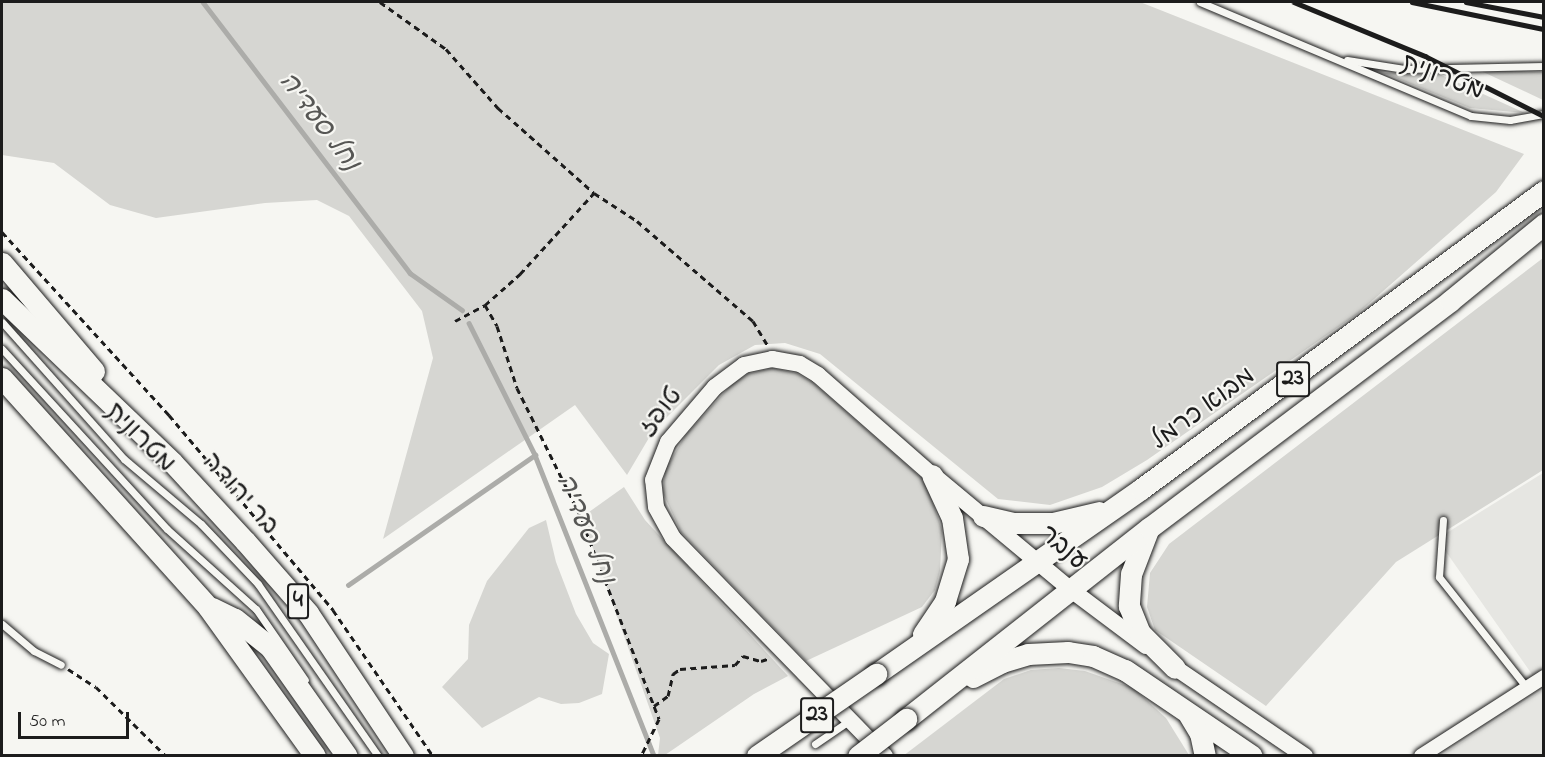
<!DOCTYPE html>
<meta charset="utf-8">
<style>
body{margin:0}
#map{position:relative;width:1545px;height:757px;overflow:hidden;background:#f6f6f2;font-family:"Indie Flower","Playpen Sans Hebrew",sans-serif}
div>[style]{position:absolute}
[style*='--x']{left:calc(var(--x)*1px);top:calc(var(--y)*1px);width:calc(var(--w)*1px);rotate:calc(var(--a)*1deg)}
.built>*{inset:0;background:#e6e6e2}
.green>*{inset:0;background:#d6d6d2}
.stream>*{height:4.5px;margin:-2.25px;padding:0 2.25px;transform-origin:2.25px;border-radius:2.25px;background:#acaca9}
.path>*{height:3px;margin-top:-1.5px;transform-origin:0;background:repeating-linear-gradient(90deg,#1c1c1c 0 6px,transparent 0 10.5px)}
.roads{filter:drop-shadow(0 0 2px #1c1c1c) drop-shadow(0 0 2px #1c1c1c)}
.service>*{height:7px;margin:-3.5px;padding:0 3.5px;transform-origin:3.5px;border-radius:3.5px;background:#f6f6f2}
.minor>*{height:14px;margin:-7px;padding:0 7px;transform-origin:7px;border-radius:7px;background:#f6f6f2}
.tertiary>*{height:16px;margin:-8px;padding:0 8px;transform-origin:8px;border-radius:8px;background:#f6f6f2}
.trunk>*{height:21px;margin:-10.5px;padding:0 10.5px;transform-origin:10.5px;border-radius:10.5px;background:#f6f6f2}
.rail>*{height:4.5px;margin:-2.25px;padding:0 2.25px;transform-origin:2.25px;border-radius:2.25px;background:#1c1c1c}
.bridges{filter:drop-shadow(0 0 2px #1c1c1c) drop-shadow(0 0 2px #1c1c1c)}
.trunk-bridge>*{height:21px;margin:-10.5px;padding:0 10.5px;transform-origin:10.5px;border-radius:10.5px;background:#f6f6f2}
span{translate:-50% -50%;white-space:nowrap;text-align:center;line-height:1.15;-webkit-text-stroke:4.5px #f6f6f2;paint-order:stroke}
.shield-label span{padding:2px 4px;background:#f6f6f2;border:2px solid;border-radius:4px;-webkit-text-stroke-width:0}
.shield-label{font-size:24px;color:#1c1c1c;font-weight:700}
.street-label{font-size:26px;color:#1c1c1c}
.water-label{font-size:27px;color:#565654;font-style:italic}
.frame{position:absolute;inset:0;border:3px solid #1c1c1c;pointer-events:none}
.scale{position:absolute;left:18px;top:712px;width:111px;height:27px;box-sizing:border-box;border:3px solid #1c1c1c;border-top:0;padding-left:8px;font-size:18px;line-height:21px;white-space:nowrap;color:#1c1c1c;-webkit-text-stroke:4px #f6f6f2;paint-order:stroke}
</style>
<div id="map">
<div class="built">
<i style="clip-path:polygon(1543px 473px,1543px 755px,1442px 755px,1543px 690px,1437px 539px)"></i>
</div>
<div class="green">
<i style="clip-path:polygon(2px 2px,1140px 2px,1524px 154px,1496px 192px,1357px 314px,1147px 460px,1102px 487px,1050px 505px,998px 499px,820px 354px,785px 343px,755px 345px,719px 365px,653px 431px,627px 475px,575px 405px,383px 539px,433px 358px,422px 311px,349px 216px,317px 200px,265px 203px,156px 218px,110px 205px,54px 163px,2px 155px)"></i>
<i style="clip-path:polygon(1479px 70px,1543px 72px,1543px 100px)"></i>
<i style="clip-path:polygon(1384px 73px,1439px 74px,1525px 113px,1470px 108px)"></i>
<i style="clip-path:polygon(1543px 258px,1543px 470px,1396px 562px,1266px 706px,1155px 630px,1147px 607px,1150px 573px,1169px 544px)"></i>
<i style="clip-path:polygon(772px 368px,796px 373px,812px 382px,926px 482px,942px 530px,940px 571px,935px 590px,922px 607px,806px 661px,681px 532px,663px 493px,665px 470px,685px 436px,732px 384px,748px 374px)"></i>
<i style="clip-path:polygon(624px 487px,645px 520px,788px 676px,754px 694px,665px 755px,658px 755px,660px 738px,582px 517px)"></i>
<i style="clip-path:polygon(546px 520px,556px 562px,576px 614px,593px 643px,609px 654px,602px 694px,579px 703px,561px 704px,539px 697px,482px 728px,442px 687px,468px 659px,469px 625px,487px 581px,529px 528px)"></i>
<i style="clip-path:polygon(1059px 668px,1085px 671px,1133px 688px,1166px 718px,1189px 755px,903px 756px,1004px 679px,1031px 670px)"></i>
</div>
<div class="stream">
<i style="--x:203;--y:2;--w:341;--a:52.6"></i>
<i style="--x:410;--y:273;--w:64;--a:35.4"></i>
<i style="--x:469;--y:323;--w:148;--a:63.4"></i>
<i style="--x:535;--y:455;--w:324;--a:68.4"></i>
<i style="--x:348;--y:585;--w:228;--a:-34.8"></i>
</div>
<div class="path">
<i style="--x:380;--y:2;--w:81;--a:35.5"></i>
<i style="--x:446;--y:49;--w:79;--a:48.6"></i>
<i style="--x:498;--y:108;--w:128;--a:41.5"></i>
<i style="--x:594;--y:193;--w:51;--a:33.1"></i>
<i style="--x:637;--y:221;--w:153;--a:40.8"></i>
<i style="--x:753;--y:321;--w:29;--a:59"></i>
<i style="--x:2;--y:232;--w:248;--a:47.6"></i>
<i style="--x:169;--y:415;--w:255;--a:49.9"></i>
<i style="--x:333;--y:610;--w:177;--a:55.6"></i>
<i style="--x:485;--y:305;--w:24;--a:60"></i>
<i style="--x:497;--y:326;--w:65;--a:72.1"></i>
<i style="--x:517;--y:388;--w:137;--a:63.6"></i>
<i style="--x:578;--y:511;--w:223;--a:68.7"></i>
<i style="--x:659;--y:719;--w:41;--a:115.9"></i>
<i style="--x:455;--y:321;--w:34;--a:-28"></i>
<i style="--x:485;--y:305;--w:47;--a:-41.5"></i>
<i style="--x:520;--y:274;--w:110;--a:-47.6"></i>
<i style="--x:68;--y:669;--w:33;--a:33"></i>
<i style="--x:96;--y:687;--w:98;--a:44.6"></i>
<i style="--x:654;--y:706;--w:17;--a:-36"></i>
<i style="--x:668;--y:696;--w:23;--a:-77"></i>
<i style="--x:673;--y:674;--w:9;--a:-36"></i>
<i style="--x:680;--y:669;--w:55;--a:-4.2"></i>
<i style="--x:735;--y:665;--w:12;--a:-48"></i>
<i style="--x:743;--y:656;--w:19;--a:16"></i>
<i style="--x:761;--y:661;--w:9;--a:-18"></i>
</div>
<div class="roads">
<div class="service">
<i style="--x:1200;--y:2;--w:294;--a:22.8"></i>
<i style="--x:1471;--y:116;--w:39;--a:6"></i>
<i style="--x:1510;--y:120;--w:35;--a:-10"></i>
<i style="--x:1347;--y:60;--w:58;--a:9"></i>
<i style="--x:1404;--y:69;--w:140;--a:-1.2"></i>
<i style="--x:2;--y:322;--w:183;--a:48.3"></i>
<i style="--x:124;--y:459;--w:101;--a:40.2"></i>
<i style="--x:201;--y:524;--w:83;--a:46.5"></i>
<i style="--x:258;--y:584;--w:210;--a:55.1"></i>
<i style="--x:2;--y:349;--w:244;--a:47.5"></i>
<i style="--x:167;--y:529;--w:120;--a:42"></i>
<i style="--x:256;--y:609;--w:86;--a:55.4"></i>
<i style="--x:1443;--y:520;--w:57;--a:94"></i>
<i style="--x:1439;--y:577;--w:142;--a:51.6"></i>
<i style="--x:2;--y:624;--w:42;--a:40.2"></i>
<i style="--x:34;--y:651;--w:30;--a:27"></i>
<i style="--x:815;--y:744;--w:42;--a:-34.4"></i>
</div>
<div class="minor">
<i style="--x:1421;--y:756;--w:146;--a:-32.7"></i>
</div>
<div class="tertiary">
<i style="--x:933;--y:475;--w:178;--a:39.8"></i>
<i style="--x:1070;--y:589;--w:95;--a:36.9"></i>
<i style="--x:1167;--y:662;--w:167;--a:34.3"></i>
<i style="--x:885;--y:756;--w:304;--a:-134.2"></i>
<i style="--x:673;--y:538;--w:35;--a:-119"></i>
<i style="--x:656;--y:507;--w:27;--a:-96"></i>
<i style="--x:653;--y:480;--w:41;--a:-68.5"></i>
<i style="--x:668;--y:442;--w:72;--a:-49.5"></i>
<i style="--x:715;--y:387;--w:36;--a:-37"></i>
<i style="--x:744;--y:365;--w:29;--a:-12"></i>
<i style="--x:772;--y:359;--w:28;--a:10"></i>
<i style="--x:800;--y:364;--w:21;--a:31"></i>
<i style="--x:818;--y:375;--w:152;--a:41.3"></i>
</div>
<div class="trunk">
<i style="--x:2;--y:263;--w:142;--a:49.6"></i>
<i style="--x:2;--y:299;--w:236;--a:43.8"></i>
<i style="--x:172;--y:462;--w:108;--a:47.3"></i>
<i style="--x:245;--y:541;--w:96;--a:48.8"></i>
<i style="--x:308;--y:613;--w:172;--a:56.4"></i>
<i style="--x:2;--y:378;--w:308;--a:48"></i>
<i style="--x:208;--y:607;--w:183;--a:54.3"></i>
<i style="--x:983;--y:516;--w:31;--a:13"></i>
<i style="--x:1013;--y:523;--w:40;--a:0"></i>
<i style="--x:1053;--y:523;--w:47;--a:-13.4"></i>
<i style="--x:1148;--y:530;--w:47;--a:111.1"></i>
<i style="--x:1131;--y:574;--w:32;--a:94"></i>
<i style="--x:1129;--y:606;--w:29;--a:68"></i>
<i style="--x:1140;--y:633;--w:49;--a:45"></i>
<i style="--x:212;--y:608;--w:25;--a:26"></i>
<i style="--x:235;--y:619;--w:45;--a:38.7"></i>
<i style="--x:270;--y:647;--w:133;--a:54.8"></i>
<i style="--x:923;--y:634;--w:40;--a:-56"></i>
<i style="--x:945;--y:601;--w:44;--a:-72.8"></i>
<i style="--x:958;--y:559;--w:41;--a:-98.3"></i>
<i style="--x:952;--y:518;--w:47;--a:-114.9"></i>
<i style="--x:876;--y:674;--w:323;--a:-34.9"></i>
<i style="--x:1141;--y:489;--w:501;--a:-36.48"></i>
<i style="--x:973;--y:677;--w:33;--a:-27"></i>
<i style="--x:1002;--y:662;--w:27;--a:-17"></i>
<i style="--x:1028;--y:654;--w:40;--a:-2.9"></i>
<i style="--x:1068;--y:652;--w:25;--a:9"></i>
<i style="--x:1093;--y:656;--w:35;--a:24"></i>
<i style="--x:1125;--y:670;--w:153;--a:34.1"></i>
<i style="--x:1189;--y:715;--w:21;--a:59"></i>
<i style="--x:1200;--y:733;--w:24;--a:78"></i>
<i style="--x:906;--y:719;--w:309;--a:-38.2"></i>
<i style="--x:1149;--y:528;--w:377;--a:-37"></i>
<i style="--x:1450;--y:301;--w:122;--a:-39.3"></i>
</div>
</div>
<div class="rail">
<i style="--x:1294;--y:2;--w:142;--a:22.4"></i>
<i style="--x:1425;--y:56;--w:133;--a:26.8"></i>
<i style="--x:1412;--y:2;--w:135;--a:11.6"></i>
<i style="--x:1466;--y:2;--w:79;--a:10.9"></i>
</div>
<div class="bridges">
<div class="trunk-bridge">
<i style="--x:757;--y:756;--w:145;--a:-34.6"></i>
<i style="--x:858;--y:756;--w:61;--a:-37.6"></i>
</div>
</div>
<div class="shield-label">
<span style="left:1293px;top:379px">23</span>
<span style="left:298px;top:601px">4</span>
<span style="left:817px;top:715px">23</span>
</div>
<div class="street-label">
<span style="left:1442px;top:79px;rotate:21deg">מטרונית</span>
<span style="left:1204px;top:410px;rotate:-36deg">מבוא כרמל</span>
<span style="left:662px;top:413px;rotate:-53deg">טופז</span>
<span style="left:139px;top:439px;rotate:45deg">מטרונית</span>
<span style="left:239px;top:495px;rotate:48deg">בר יהודה</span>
<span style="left:1062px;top:549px;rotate:41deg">ענבר</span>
</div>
<div class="water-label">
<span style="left:319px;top:122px;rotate:53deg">נחל סעדיה</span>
<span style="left:585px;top:529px;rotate:68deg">נחל סעדיה</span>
</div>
<div class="frame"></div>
<div class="scale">50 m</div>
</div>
